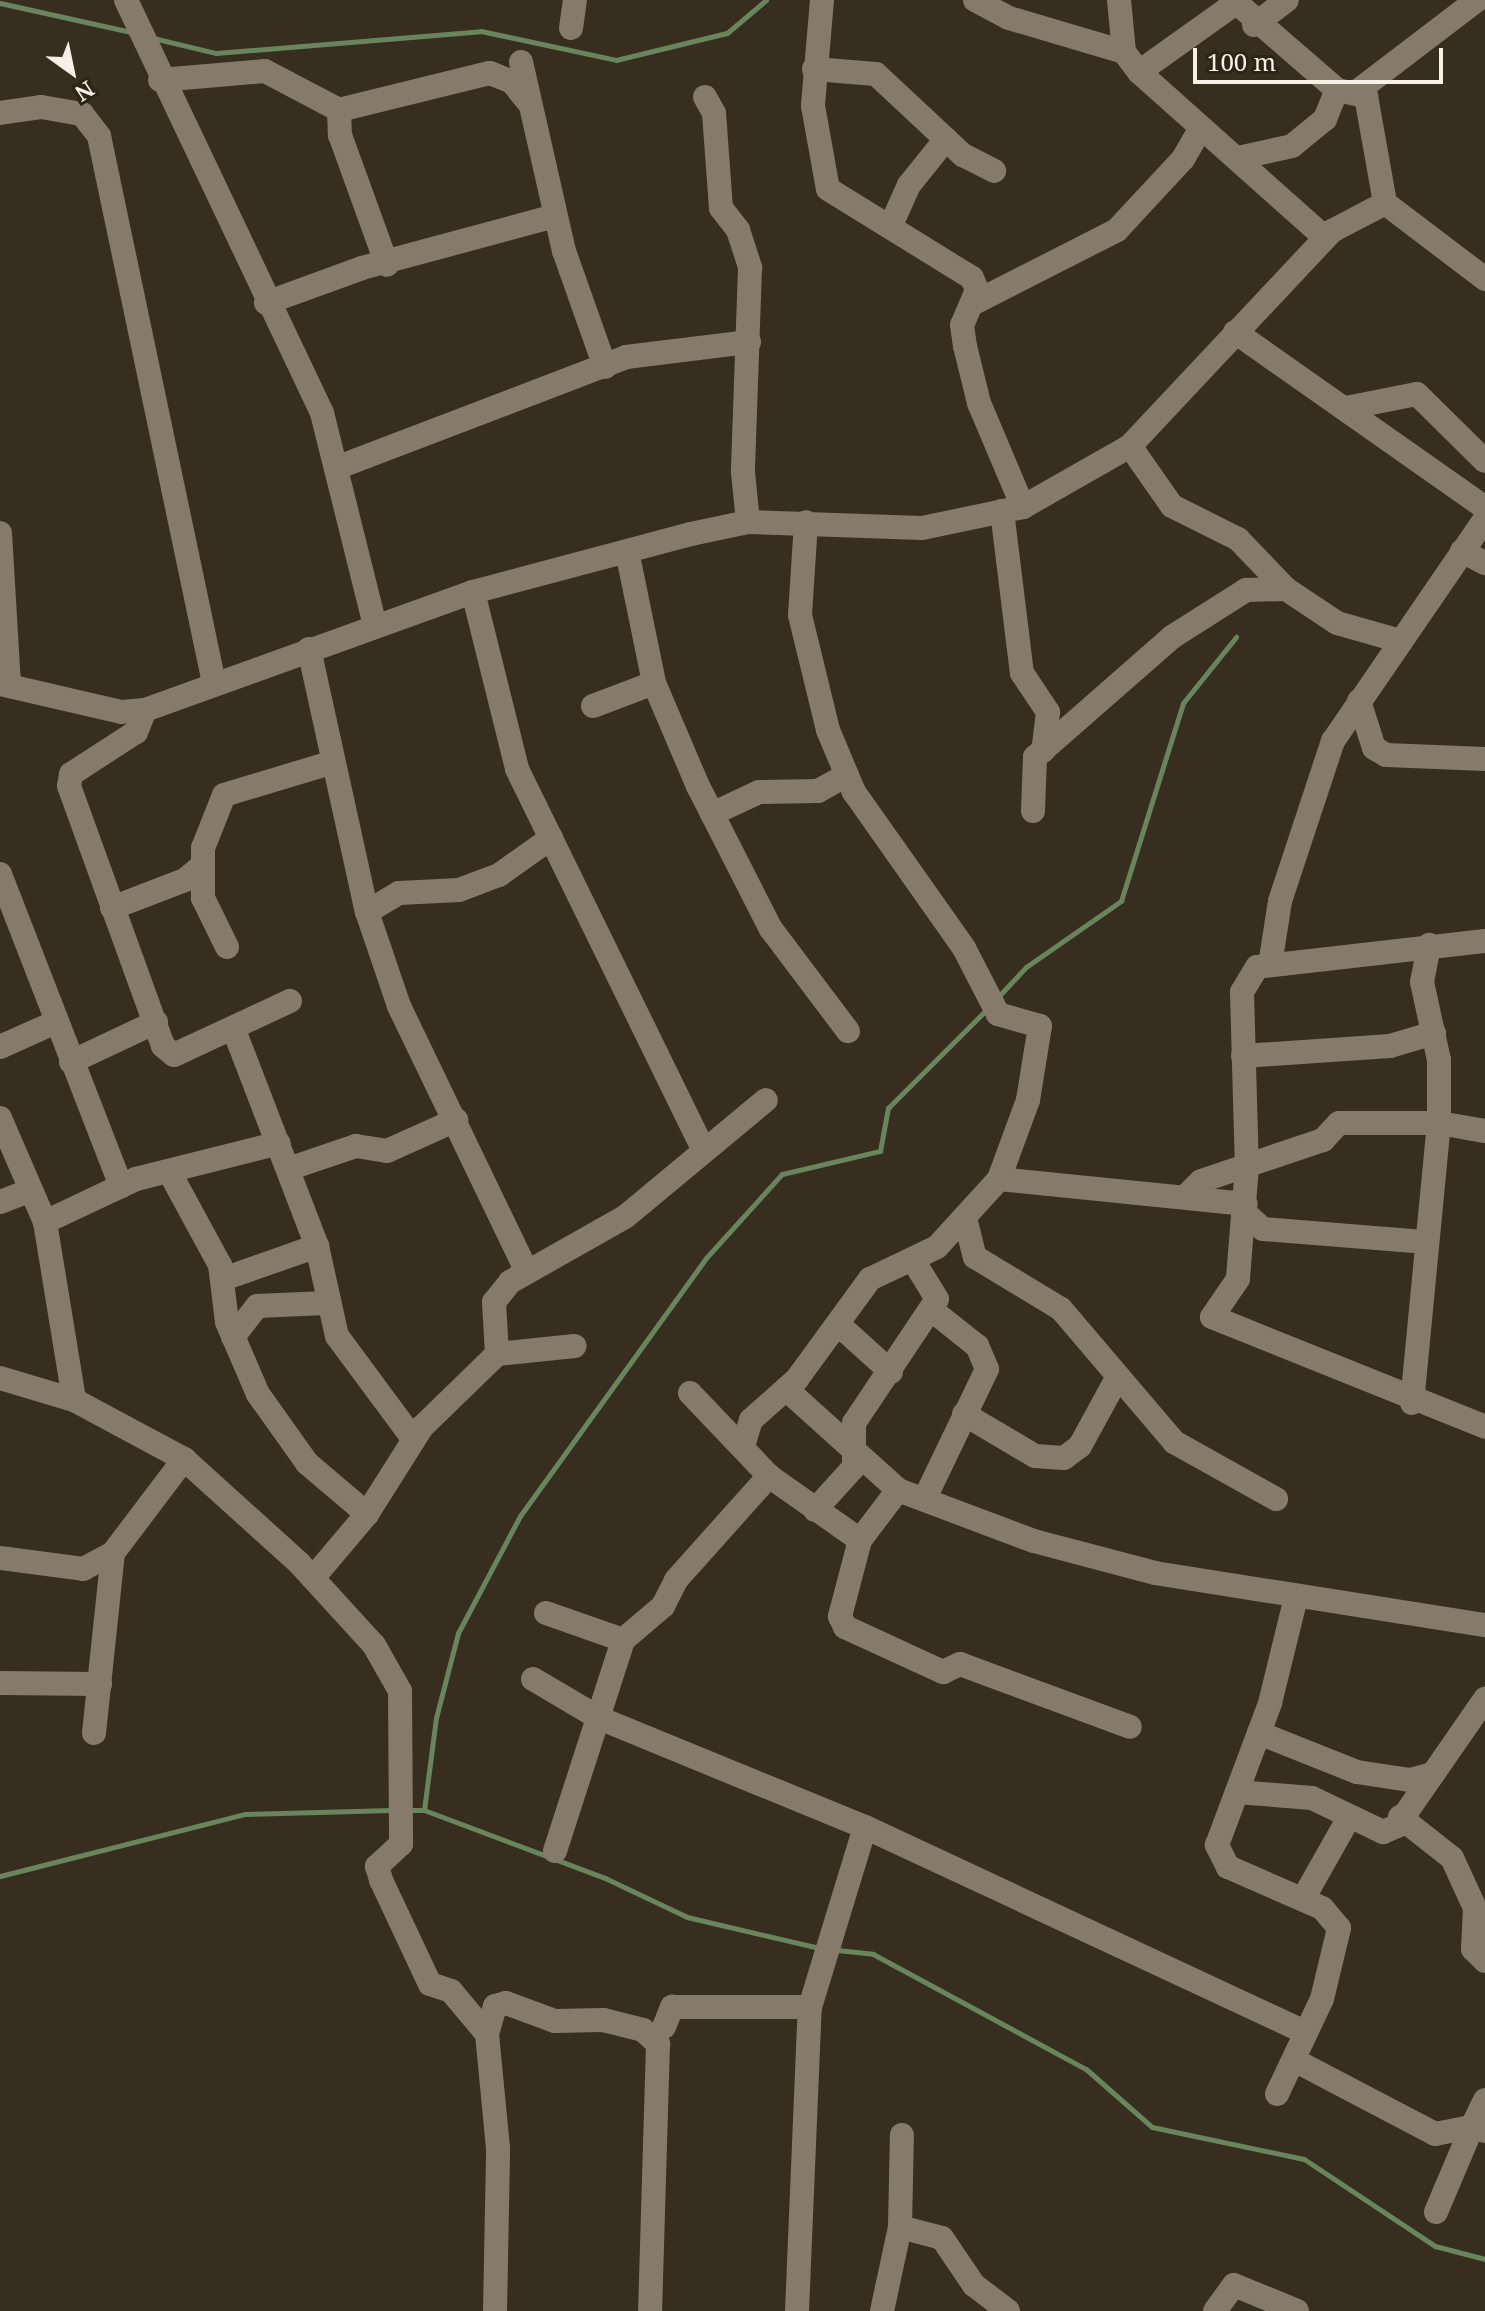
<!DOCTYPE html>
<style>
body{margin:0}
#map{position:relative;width:1485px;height:2311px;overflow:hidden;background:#372e1f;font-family:"Noto Serif",serif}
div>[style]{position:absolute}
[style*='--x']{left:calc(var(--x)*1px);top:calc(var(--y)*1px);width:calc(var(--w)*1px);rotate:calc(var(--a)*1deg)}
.stream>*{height:5px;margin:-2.5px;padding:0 2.5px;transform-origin:2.5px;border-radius:2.5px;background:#68855d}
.minor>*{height:24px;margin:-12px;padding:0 12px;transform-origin:12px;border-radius:12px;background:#867b6a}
span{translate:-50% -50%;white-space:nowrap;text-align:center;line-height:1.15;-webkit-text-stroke:8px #2d2416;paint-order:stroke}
.north{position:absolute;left:32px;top:32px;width:80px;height:80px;-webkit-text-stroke:6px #2d2416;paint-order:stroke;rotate:147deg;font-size:22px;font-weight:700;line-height:32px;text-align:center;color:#f6f0e6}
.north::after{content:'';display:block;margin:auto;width:28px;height:36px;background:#f6f0e6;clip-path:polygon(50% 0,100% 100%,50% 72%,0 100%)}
.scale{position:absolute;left:1193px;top:48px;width:250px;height:36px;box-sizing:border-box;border:4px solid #f6f0e6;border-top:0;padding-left:10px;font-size:24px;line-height:28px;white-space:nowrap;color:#f6f0e6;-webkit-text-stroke:6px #2d2416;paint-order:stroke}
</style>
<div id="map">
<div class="stream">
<i style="--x:0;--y:3;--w:134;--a:12.5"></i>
<i style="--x:153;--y:38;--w:65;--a:13.4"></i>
<i style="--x:216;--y:53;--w:266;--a:-4.7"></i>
<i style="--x:481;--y:31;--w:138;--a:12.1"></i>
<i style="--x:616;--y:60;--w:114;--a:-13.7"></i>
<i style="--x:727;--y:33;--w:51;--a:-40.2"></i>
<i style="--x:997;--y:998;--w:42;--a:-46.9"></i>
<i style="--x:1026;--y:967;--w:116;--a:-34.8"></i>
<i style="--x:1121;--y:901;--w:207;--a:-72.6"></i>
<i style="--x:1183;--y:703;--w:85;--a:-51.2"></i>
<i style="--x:406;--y:1810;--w:18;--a:0"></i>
<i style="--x:424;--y:1810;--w:193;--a:20.6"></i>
<i style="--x:605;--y:1878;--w:91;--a:25.4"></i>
<i style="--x:687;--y:1917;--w:136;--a:13.2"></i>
<i style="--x:424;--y:1810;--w:93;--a:-82.6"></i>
<i style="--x:436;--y:1718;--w:88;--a:-75.5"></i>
<i style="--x:458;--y:1633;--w:132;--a:-62.1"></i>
<i style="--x:520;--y:1516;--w:318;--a:-54.2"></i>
<i style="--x:706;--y:1258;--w:113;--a:-47.9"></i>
<i style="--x:782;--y:1174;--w:101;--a:-13.2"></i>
<i style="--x:880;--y:1151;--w:44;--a:-79.5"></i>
<i style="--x:888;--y:1108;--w:140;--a:-45"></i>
<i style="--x:0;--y:1876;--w:253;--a:-14.2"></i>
<i style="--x:245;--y:1814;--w:147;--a:-1.6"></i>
<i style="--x:837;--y:1950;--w:36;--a:6"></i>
<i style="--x:873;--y:1954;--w:242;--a:28.4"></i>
<i style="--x:1086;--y:2069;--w:88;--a:41.3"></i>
<i style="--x:1152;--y:2127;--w:155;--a:11.9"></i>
<i style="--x:1304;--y:2159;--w:157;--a:33.6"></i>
<i style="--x:1435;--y:2246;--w:52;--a:14.6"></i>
</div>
<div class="minor">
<i style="--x:126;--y:0;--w:457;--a:64.6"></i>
<i style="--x:322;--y:413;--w:219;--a:76"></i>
<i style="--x:822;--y:0;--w:106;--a:94.9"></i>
<i style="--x:813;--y:106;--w:84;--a:79.8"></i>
<i style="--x:828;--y:189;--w:169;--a:31.7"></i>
<i style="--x:972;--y:278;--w:13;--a:67"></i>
<i style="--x:977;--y:290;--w:38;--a:113"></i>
<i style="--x:962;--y:325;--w:21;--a:82"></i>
<i style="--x:965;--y:346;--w:59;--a:76.2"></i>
<i style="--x:979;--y:403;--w:113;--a:67.1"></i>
<i style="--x:975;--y:0;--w:38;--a:28"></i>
<i style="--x:1009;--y:18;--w:120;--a:16.5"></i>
<i style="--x:1119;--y:0;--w:52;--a:84.5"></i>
<i style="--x:1124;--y:52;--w:25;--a:53"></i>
<i style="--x:1139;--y:72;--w:249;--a:41.7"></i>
<i style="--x:1239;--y:5;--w:130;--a:40.9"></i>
<i style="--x:1337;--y:90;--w:30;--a:12"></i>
<i style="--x:1366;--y:96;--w:109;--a:79.9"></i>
<i style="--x:1254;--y:25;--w:41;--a:-37.1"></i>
<i style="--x:571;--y:28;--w:28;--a:-82"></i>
<i style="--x:521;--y:62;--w:194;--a:77.2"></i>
<i style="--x:564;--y:251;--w:123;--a:70.5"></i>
<i style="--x:814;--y:69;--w:62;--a:4.6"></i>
<i style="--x:876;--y:74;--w:119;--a:43"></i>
<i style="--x:963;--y:155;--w:35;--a:27"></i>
<i style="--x:1139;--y:72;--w:124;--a:-35.5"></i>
<i style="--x:160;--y:80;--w:105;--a:-4.9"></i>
<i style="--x:265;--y:71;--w:84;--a:27.8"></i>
<i style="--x:339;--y:110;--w:155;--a:-13.8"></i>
<i style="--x:490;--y:73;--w:24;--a:22"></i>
<i style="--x:512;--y:82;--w:27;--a:51"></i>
<i style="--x:1359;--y:90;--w:148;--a:-37.3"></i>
<i style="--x:705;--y:97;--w:18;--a:61"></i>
<i style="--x:714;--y:113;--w:95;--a:85.8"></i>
<i style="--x:721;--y:208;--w:28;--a:52"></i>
<i style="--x:738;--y:230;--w:40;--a:72"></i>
<i style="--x:750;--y:268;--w:204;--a:92"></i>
<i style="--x:743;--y:472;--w:50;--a:84.3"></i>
<i style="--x:339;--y:110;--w:25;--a:88"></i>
<i style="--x:340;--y:135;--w:138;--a:70.1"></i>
<i style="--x:0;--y:113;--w:41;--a:-8.3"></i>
<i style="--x:41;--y:107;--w:42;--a:9.7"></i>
<i style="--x:82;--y:114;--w:28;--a:52"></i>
<i style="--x:99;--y:136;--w:559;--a:78.13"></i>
<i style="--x:1238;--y:158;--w:55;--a:-12.5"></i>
<i style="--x:1292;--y:146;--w:43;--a:-39.3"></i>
<i style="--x:1325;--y:119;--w:31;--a:-68"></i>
<i style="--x:891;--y:225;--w:44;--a:-65.8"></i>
<i style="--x:909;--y:185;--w:59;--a:-51.2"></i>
<i style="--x:266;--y:303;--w:102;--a:-20"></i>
<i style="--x:362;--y:268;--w:200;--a:-15.1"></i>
<i style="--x:972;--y:304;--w:163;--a:-27"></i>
<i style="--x:1117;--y:230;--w:97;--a:-47.1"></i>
<i style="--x:1183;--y:159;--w:32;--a:-60"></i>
<i style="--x:1235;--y:332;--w:306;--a:35.1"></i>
<i style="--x:1346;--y:408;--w:72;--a:-11.2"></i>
<i style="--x:1417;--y:394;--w:95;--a:44.6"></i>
<i style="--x:1130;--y:446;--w:73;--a:55"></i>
<i style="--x:1172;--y:506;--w:74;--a:26.6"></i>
<i style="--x:1238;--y:539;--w:69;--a:46.2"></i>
<i style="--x:1286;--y:589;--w:61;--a:33.7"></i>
<i style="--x:1337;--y:623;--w:66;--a:15.9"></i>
<i style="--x:336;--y:468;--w:311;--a:-20.9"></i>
<i style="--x:626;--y:357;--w:124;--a:-7"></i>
<i style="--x:1002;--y:511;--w:163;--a:83"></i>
<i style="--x:1022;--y:673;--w:47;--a:56.3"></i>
<i style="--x:1048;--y:712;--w:39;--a:97"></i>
<i style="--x:0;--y:533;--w:153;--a:86.6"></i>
<i style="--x:627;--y:551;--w:135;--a:78.4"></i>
<i style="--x:654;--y:683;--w:112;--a:66.9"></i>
<i style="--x:698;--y:786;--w:161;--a:63"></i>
<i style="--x:771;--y:929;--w:128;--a:53"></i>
<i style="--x:1462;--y:551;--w:26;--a:28"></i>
<i style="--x:473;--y:592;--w:182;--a:76"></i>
<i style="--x:517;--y:769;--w:420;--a:63.9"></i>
<i style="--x:309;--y:649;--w:269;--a:77.6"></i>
<i style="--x:367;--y:912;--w:99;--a:71.2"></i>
<i style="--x:399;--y:1006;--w:295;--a:64.3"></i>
<i style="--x:0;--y:684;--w:124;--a:13"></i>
<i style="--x:121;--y:712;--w:24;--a:-5"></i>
<i style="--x:145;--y:710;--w:349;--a:-19.8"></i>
<i style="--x:473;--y:592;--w:226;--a:-14.9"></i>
<i style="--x:691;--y:534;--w:58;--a:-11.9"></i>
<i style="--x:748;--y:522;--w:174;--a:2"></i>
<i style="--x:922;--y:528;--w:103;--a:-11.7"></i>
<i style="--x:1023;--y:507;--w:123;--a:-29.7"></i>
<i style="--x:1130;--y:446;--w:295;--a:-46.8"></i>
<i style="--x:1332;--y:231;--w:60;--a:-27.8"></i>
<i style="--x:1385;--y:203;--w:126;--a:37.2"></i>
<i style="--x:1359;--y:701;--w:49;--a:72.3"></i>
<i style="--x:1374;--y:748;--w:14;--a:30"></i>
<i style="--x:1386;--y:755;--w:99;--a:2.3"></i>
<i style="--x:593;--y:706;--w:65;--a:-20.7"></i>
<i style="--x:145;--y:710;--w:24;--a:112"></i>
<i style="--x:136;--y:732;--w:77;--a:147.1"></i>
<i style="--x:71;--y:774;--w:12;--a:99"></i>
<i style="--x:69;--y:786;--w:276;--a:70.1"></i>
<i style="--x:163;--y:1046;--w:14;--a:39"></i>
<i style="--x:174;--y:1055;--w:128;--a:-25"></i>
<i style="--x:1033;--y:811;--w:54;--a:-87.9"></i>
<i style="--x:1035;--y:757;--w:182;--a:-41.2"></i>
<i style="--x:1172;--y:637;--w:88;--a:-32.4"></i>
<i style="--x:1246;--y:590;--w:40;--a:-1.4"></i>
<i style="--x:712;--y:814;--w:52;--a:-25.1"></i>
<i style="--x:759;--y:792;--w:59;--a:-1"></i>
<i style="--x:818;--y:791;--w:33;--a:-29"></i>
<i style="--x:0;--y:874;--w:335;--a:68.8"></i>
<i style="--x:112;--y:908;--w:78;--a:-21"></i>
<i style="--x:185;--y:880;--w:23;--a:-40"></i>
<i style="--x:367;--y:912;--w:37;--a:-31"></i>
<i style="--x:399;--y:893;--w:60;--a:-2.9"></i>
<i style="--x:459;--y:890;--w:43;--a:-20.6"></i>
<i style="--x:499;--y:875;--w:64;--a:-35.4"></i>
<i style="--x:1485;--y:941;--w:229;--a:173.5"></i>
<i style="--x:1257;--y:967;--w:29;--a:121"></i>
<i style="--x:1242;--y:992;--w:174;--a:88.4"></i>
<i style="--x:1247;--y:1166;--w:113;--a:94.6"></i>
<i style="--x:1238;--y:1279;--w:46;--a:124.4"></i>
<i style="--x:1212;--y:1317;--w:294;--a:21.9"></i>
<i style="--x:227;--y:947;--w:55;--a:-116.1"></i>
<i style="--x:203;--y:898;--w:50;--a:-90"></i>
<i style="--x:203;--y:848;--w:57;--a:-68.4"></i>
<i style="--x:224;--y:795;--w:111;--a:-16.8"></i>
<i style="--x:1270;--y:965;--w:65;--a:-81.1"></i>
<i style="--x:1280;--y:901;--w:169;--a:-71.7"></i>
<i style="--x:1333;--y:741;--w:269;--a:-55.6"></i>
<i style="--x:234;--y:1030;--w:231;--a:69"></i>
<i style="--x:317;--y:1246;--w:92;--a:77.5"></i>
<i style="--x:337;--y:1336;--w:129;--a:53.5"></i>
<i style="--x:0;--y:1047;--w:61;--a:-24.1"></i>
<i style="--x:1243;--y:1056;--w:147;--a:-3.9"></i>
<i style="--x:1390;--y:1046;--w:46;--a:-16.5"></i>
<i style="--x:71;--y:1062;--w:94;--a:-25.2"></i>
<i style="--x:0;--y:1118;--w:113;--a:66.6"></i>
<i style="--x:45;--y:1222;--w:180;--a:80.7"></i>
<i style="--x:288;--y:1169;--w:72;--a:-18.7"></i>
<i style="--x:356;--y:1146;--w:31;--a:9"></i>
<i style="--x:387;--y:1151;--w:76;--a:-24.2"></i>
<i style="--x:170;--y:1173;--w:105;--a:61.5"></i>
<i style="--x:220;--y:1265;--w:57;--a:83"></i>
<i style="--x:227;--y:1322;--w:78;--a:66.7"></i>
<i style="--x:258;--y:1394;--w:85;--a:54.6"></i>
<i style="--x:307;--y:1463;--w:79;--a:40.4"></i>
<i style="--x:999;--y:1179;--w:248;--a:5.8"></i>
<i style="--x:1186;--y:1196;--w:21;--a:-45"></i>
<i style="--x:1201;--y:1181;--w:129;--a:-18.6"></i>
<i style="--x:1323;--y:1140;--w:23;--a:-47"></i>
<i style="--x:1339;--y:1123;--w:100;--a:0"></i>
<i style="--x:1439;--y:1123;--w:47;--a:9.9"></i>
<i style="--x:0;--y:1202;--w:28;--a:-21"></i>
<i style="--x:1245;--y:1213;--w:24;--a:42"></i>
<i style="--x:1263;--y:1229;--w:164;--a:4.6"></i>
<i style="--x:45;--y:1222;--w:101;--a:-25.3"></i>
<i style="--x:136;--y:1179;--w:147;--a:-14.1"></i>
<i style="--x:966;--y:1222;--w:36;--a:76"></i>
<i style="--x:975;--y:1257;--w:100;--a:31.2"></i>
<i style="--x:1061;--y:1309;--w:175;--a:49.6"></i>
<i style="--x:1174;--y:1442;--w:117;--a:29.2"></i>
<i style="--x:223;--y:1279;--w:100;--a:-19.3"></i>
<i style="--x:839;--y:1325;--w:70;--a:42.1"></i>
<i style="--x:233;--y:1337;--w:39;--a:-52"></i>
<i style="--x:257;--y:1306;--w:69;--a:-2.5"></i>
<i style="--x:497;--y:1354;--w:78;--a:-5.9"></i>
<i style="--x:0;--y:1378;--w:77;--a:16.6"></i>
<i style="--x:74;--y:1400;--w:125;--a:28.2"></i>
<i style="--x:184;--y:1459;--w:155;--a:42.1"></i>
<i style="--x:299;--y:1563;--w:111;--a:47.6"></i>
<i style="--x:374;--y:1645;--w:53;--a:60.5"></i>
<i style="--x:400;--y:1691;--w:153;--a:89.6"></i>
<i style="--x:401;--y:1844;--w:33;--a:137"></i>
<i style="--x:377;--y:1866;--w:15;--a:74"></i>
<i style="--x:381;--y:1880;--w:115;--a:64.8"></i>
<i style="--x:430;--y:1984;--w:22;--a:18"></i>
<i style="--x:451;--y:1991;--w:56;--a:50.1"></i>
<i style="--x:786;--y:1389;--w:151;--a:42"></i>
<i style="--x:898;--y:1490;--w:145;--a:20.6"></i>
<i style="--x:1034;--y:1541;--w:125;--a:14.8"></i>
<i style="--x:1155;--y:1573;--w:334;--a:9"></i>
<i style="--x:690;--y:1393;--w:115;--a:46.4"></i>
<i style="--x:769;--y:1476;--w:111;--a:35.1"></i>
<i style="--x:1412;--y:1403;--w:281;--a:-84.5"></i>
<i style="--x:1439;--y:1123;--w:63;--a:-90"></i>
<i style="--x:1439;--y:1060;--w:80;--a:-102.3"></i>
<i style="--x:1422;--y:982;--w:38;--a:-79"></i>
<i style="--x:964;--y:1414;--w:82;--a:30.6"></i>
<i style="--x:1035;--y:1456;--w:29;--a:4"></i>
<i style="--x:1064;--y:1458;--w:20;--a:-37"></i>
<i style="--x:1080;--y:1446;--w:75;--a:-61.4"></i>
<i style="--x:743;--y:1446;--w:27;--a:-73"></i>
<i style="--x:751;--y:1420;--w:62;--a:-41.7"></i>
<i style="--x:797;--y:1379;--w:124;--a:-53.9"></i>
<i style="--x:870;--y:1279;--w:74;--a:-25.5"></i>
<i style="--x:937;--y:1247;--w:92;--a:-47.6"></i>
<i style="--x:999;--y:1179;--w:84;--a:-69.8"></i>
<i style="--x:1028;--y:1100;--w:75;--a:-80.8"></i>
<i style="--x:1040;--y:1026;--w:44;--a:-164.1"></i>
<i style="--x:998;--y:1014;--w:74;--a:-117.3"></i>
<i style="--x:964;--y:948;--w:191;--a:-125.2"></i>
<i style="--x:854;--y:792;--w:67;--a:-112.8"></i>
<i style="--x:828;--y:730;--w:118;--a:-103.7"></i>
<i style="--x:800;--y:615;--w:93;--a:-86.3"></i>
<i style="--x:898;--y:1490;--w:63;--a:127.2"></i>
<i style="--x:860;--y:1540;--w:79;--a:104.7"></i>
<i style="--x:840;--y:1616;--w:12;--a:66"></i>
<i style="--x:845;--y:1627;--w:108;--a:24.7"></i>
<i style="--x:943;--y:1672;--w:19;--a:-25"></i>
<i style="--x:960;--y:1664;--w:181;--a:20.3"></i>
<i style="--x:925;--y:1498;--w:143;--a:-64.3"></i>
<i style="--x:987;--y:1369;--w:25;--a:-113"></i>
<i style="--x:977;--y:1346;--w:56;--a:-141.5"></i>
<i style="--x:815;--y:1510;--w:58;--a:-47.8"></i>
<i style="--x:854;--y:1467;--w:44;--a:-90"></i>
<i style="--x:854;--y:1423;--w:149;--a:-56.2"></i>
<i style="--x:937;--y:1299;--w:46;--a:-121.6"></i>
<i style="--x:0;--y:1558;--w:84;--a:7.5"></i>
<i style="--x:83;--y:1569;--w:34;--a:-28"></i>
<i style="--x:313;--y:1578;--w:84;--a:-49.8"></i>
<i style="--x:367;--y:1514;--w:103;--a:-57.7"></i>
<i style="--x:422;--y:1427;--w:105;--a:-44.2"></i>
<i style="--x:497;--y:1354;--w:52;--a:-93.3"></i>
<i style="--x:494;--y:1302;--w:26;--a:-51"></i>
<i style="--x:510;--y:1282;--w:132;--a:-29.5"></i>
<i style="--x:625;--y:1217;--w:183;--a:-39.7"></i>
<i style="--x:546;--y:1613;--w:82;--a:19.3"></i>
<i style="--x:533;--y:1679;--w:77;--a:30.6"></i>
<i style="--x:599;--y:1718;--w:287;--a:22.3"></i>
<i style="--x:865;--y:1827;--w:485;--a:25"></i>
<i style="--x:0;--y:1683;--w:100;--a:0.6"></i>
<i style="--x:94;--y:1733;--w:181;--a:-84"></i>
<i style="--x:113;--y:1553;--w:118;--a:-52.9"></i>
<i style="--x:1259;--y:1733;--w:105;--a:21.7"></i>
<i style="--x:1357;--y:1772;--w:54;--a:8.6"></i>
<i style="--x:1410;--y:1780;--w:24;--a:-15"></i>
<i style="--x:1237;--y:1792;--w:75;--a:4.6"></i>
<i style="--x:1312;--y:1798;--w:79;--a:25.6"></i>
<i style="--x:1383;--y:1832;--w:15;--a:-23"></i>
<i style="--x:1397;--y:1826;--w:155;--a:-55.3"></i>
<i style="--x:1400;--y:1817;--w:66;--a:38.3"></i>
<i style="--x:1452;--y:1858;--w:55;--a:65.3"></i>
<i style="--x:1475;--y:1908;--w:41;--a:92.8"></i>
<i style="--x:1473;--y:1949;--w:17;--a:45"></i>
<i style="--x:555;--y:1851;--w:222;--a:-72.1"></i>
<i style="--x:623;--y:1640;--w:52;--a:-40.4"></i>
<i style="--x:663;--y:1606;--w:29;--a:-63"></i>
<i style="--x:676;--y:1580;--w:140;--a:-48.2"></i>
<i style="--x:1303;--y:1899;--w:92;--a:-60.6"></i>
<i style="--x:664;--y:2027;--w:22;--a:-68"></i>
<i style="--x:672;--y:2007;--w:138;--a:0"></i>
<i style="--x:1296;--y:2061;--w:157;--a:27.7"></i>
<i style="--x:1435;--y:2134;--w:38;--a:-11"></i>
<i style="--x:1277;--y:2094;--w:105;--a:-64.7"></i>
<i style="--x:1322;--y:1999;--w:73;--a:-76.5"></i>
<i style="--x:1339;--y:1928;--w:26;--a:-130"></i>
<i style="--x:1322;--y:1908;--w:103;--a:-156.4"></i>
<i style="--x:1228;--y:1867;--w:25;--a:-117"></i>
<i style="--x:1217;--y:1845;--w:152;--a:-69.5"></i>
<i style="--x:1270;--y:1703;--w:109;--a:-76.2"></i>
<i style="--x:1485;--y:2100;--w:30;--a:116"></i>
<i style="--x:1472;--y:2127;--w:14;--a:17"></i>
<i style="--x:1436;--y:2212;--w:92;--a:-67"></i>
<i style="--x:900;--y:2227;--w:43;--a:14.7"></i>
<i style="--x:942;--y:2238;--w:57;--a:55.8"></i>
<i style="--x:974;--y:2285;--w:43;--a:37.4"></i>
<i style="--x:495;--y:2311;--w:163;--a:-88.9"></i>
<i style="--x:498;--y:2148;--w:115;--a:-95.5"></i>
<i style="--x:487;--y:2034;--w:29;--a:-74"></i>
<i style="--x:495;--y:2006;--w:11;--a:-15"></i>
<i style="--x:506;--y:2003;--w:52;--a:20.2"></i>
<i style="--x:555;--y:2021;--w:48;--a:-1.2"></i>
<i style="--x:603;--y:2020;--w:41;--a:14"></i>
<i style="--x:643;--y:2030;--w:21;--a:43"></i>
<i style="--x:658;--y:2044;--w:267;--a:91.7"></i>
<i style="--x:797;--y:2311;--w:304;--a:-87.6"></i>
<i style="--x:810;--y:2007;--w:188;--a:-73"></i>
<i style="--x:882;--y:2311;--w:86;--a:-77.9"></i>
<i style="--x:900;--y:2227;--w:92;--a:-88.8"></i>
<i style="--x:1215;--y:2311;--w:32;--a:-54"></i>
<i style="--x:1234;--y:2285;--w:68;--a:22.4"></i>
</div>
<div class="north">N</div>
<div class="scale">100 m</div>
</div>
